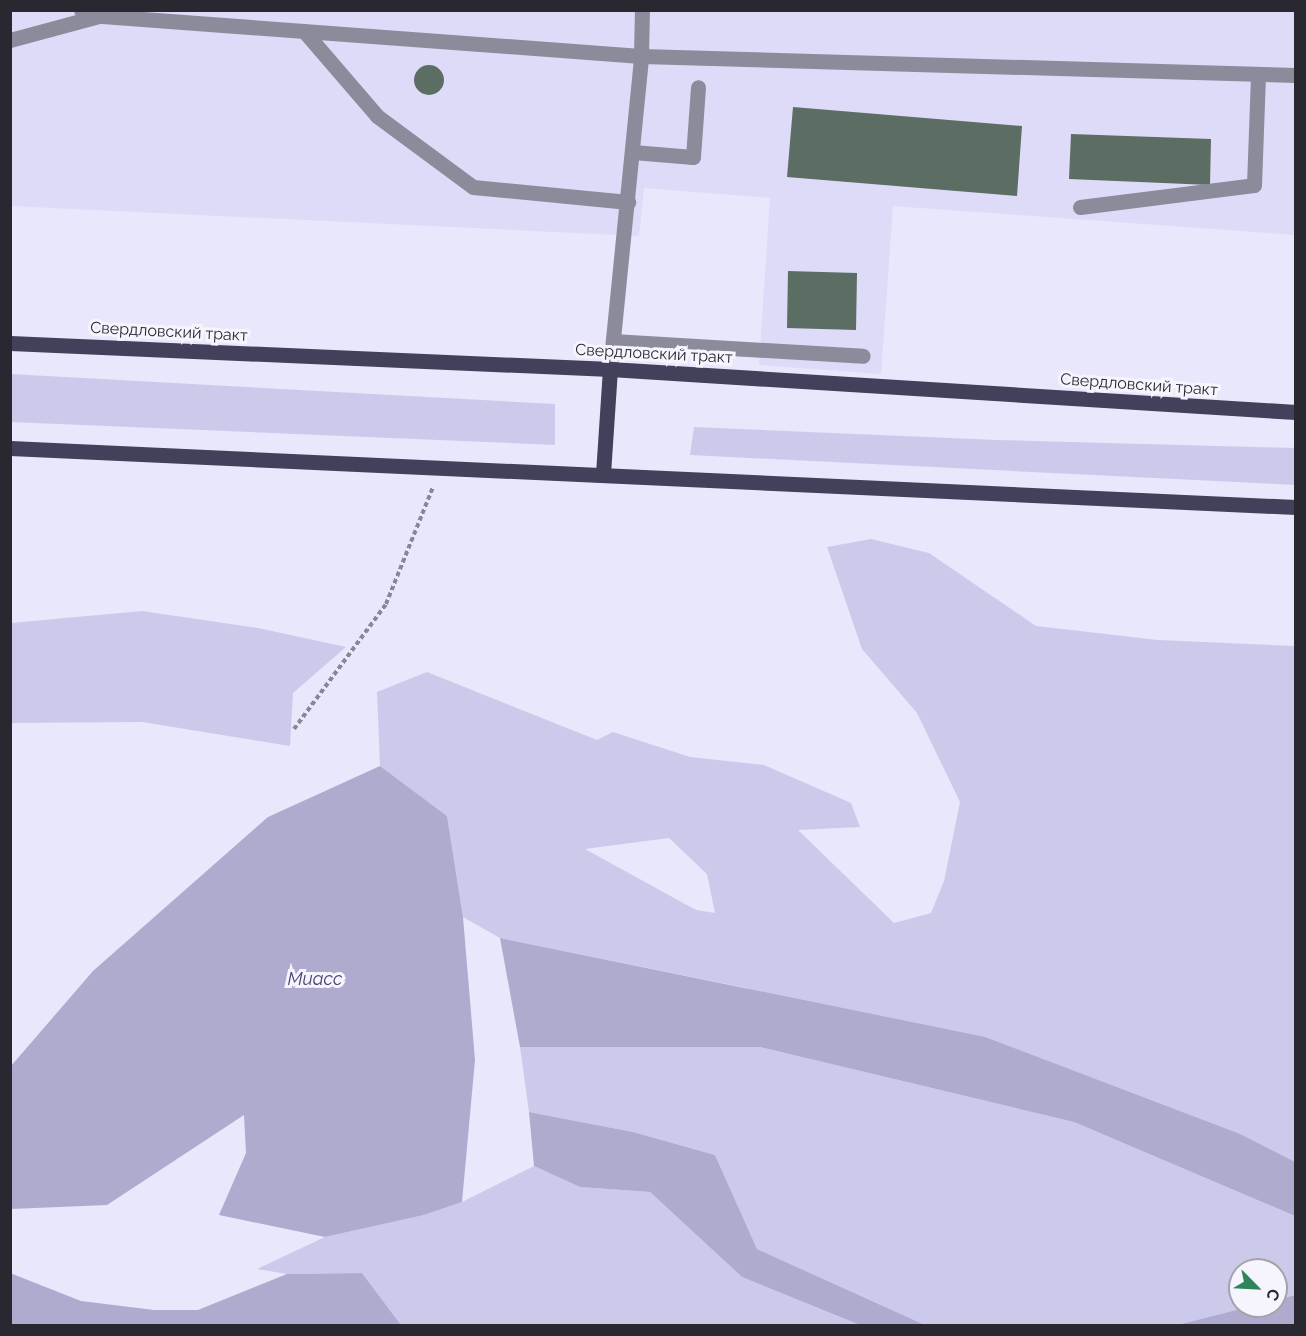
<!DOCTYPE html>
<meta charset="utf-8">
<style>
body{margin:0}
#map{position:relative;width:1306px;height:1336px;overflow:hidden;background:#e8e7fb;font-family:Raleway,sans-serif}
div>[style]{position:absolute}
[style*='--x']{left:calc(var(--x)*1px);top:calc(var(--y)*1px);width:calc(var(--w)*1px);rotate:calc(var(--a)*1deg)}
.built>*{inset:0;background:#dddbf7}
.green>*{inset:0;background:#cccaeb}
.water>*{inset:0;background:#aeabcf}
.building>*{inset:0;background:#5c6e63}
.round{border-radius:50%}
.path>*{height:4px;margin-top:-2px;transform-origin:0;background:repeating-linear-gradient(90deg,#888795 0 4.5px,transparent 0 7.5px)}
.minor>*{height:15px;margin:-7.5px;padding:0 7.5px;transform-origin:7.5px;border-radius:7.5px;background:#8c8b9b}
.major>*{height:15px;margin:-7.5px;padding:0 7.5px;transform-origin:7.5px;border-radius:7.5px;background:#42405a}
span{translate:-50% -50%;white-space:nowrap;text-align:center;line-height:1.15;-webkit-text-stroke:6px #f6f5fe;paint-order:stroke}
.street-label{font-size:16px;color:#292830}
.water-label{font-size:18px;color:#4a4275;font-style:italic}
.frame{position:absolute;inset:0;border:12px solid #292830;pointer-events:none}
.north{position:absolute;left:1228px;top:1258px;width:60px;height:60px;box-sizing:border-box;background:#f6f5fe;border:2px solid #a4a3ac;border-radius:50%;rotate:114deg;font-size:16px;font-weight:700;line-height:24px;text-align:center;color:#292830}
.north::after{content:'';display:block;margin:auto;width:21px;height:27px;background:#2e8559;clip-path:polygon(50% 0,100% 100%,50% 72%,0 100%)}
</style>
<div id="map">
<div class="built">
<i style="clip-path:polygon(11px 11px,1295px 11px,1295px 235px,893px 206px,881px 374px,759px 365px,770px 198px,644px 188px,639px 236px,11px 206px)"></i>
</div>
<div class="green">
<i style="clip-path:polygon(10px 374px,555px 404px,555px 445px,11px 422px)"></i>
<i style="clip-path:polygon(694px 427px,997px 440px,1295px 448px,1295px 485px,690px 455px)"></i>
<i style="clip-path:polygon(evenodd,871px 539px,929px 553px,1036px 626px,1158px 640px,1295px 646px,1295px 1171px,746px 988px,500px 938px,463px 917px,447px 816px,380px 766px,377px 692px,427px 672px,597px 740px,613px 732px,690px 757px,764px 765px,851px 803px,860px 827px,798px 830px,894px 923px,931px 913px,944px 881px,960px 802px,917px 713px,862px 649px,827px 547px,871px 539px,669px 838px,707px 874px,715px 913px,696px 910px,585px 849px,669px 838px)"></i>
<i style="clip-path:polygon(142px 611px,258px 628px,346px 647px,293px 693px,290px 746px,142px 722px,11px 723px,11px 623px)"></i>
<i style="clip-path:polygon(520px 1047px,760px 1047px,1074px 1122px,1295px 1216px,1295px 1295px,1276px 1300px,1276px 1270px,1240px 1270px,1240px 1306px,1252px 1306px,1177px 1325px,925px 1325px,757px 1249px,715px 1155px,633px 1132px,529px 1112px)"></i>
<i style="clip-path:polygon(534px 1166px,580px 1187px,650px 1192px,742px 1277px,860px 1325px,401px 1325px,362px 1273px,287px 1274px,257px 1269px,325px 1237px,424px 1215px,462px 1202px)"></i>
</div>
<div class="water">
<i style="clip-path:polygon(380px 766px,447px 816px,463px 917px,475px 1060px,462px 1202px,424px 1215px,325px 1237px,219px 1215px,246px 1153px,244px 1115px,107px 1205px,11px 1209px,11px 1066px,93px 971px,268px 817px)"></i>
<i style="clip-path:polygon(500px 938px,985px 1037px,1240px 1134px,1295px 1162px,1295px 1216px,1074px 1122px,760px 1047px,520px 1047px)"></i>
<i style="clip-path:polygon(529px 1112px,633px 1132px,715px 1155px,757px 1249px,925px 1325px,860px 1325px,742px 1277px,650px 1192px,580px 1187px,534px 1166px)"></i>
<i style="clip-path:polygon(10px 1273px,81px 1301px,154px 1310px,198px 1310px,287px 1274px,362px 1273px,401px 1325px,11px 1325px)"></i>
<i style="clip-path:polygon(1295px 1295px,1295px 1325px,1177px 1325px,1252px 1306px,1276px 1306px,1276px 1300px)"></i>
</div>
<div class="building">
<i class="round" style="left:414px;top:65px;width:30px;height:30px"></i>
<i style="clip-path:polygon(793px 107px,1022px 126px,1017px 196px,787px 177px)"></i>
<i style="clip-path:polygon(1071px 134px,1211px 139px,1210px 185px,1069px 179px)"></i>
<i style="clip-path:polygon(788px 271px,857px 273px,856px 330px,787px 328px)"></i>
</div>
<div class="path">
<i style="--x:294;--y:729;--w:155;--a:-53.6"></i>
<i style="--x:386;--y:604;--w:126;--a:-68.1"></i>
</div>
<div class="minor">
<i style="--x:81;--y:10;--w:22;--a:16"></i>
<i style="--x:102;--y:16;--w:540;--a:4.24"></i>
<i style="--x:641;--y:56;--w:655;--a:1.66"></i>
<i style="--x:304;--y:31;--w:112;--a:49.3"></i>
<i style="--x:377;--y:116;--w:119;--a:36.5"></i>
<i style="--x:473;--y:187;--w:156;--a:5.5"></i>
<i style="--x:10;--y:40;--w:92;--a:-15.1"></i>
<i style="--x:633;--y:152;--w:60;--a:4.8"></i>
<i style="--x:693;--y:157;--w:70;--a:-85.9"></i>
<i style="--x:1080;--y:207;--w:175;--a:-7.2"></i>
<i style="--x:1254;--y:185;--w:111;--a:-87.9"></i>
<i style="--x:613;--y:341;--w:250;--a:3.4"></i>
<i style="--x:610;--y:369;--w:315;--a:-84.3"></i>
<i style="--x:641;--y:56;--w:46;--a:-88.8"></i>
</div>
<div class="major">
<i style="--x:10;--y:343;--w:601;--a:2.48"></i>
<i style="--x:610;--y:369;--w:687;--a:3.59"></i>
<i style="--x:10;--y:448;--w:1287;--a:2.63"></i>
<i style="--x:603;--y:474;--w:105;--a:-86.2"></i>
</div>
<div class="street-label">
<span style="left:169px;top:332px;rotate:3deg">Свердловский тракт</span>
<span style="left:654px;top:354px;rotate:3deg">Свердловский тракт</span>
<span style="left:1139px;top:385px;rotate:4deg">Свердловский тракт</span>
</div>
<div class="water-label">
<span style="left:315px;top:979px">Миасс</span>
</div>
<div class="frame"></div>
<div class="north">С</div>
</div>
